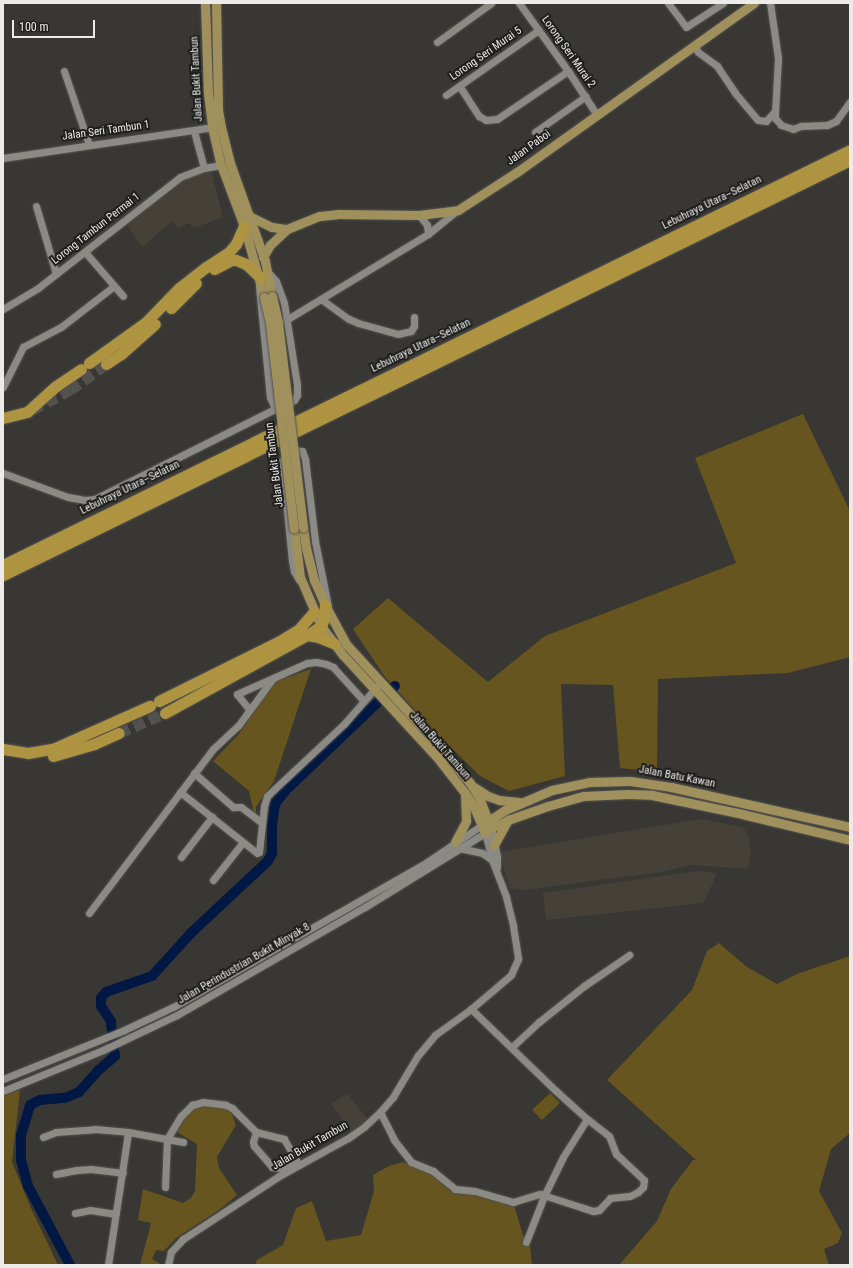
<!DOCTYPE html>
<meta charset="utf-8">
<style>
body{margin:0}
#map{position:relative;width:853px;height:1268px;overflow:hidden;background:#383733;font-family:"Roboto Condensed",sans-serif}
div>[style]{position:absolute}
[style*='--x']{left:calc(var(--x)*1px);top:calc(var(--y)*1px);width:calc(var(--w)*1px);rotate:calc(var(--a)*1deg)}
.built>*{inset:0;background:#454139}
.green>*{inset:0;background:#66551e}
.river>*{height:10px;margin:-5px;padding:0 5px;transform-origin:5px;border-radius:5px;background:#001843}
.highway-tunnel>*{height:11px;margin-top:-5.5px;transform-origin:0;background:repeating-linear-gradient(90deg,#53524e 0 11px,transparent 0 16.5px)}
.roads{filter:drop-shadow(0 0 1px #555351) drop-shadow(0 0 1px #555351)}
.minor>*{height:7px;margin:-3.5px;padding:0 3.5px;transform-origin:3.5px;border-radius:3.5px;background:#8b8a85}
.major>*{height:9px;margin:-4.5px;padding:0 4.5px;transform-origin:4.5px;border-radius:4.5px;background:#a0905c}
.highway>*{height:11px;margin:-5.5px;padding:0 5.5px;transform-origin:5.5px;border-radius:5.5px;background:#ae9441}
.bridges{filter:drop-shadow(0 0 1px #555351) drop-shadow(0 0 1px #555351)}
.major-bridge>*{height:9px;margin:-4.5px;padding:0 4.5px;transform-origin:4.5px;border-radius:4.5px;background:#a0905c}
span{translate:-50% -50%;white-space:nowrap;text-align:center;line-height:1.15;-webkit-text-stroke:4px #1f1f1d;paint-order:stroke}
.street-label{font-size:11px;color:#ecebe9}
.frame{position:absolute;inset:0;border:4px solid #ecebe9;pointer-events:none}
.scale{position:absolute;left:12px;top:20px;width:83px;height:18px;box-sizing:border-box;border:2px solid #ecebe9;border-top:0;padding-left:5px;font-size:12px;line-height:14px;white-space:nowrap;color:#ecebe9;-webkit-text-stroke:3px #1f1f1d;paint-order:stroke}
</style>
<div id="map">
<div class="built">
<i style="clip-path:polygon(211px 170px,223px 217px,194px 228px,189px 223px,178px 228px,172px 221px,142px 247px,127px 225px,182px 179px)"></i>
<i style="clip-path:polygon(701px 819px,743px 827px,749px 837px,751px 851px,748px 869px,692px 865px,661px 872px,525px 890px,510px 889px,499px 852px)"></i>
<i style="clip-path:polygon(697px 871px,717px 873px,704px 903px,546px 920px,543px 893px)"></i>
<i style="clip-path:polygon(347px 1094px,369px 1120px,352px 1133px,331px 1104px)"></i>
</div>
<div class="green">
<i style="clip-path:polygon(803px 414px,850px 511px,850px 657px,788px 673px,658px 679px,657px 772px,620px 768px,613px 685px,561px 684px,565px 776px,509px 791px,480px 776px,434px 731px,385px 677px,353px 629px,388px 598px,488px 682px,545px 636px,736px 563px,695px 458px)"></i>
<i style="clip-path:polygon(311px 669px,274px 781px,256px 807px,256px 823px,249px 791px,213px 761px,239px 734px,274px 682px)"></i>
<i style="clip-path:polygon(719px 943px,747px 967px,777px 984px,797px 974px,850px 956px,850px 1133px,831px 1149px,819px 1191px,842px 1233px,838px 1243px,824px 1249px,829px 1265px,619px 1265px,657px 1221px,671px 1189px,693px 1160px,696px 1160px,607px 1080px,692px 990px,707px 951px)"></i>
<i style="clip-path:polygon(20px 1090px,12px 1162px,30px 1206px,58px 1265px,3px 1265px,3px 1096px)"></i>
<i style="clip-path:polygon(550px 1093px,560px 1103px,542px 1120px,532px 1110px)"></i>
<i style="clip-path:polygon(202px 1106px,224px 1107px,231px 1112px,236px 1125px,217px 1157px,219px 1168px,237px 1195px,219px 1210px,176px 1238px,164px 1251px,156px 1250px,152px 1259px,162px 1265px,140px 1265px,151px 1223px,138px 1220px,143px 1189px,183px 1203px,191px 1198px,195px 1191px,197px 1144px,177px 1132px,188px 1112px,195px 1107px)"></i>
<i style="clip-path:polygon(403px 1162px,436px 1176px,450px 1191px,475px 1195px,514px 1205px,523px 1235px,530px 1245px,532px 1265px,255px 1265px,257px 1260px,283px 1245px,296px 1208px,312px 1201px,326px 1241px,361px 1235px,374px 1191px,373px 1175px,389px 1166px)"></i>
</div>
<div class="river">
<i style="--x:70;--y:1265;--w:89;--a:-118"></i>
<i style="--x:28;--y:1186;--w:28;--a:-105"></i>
<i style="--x:21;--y:1159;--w:24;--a:-90"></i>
<i style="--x:21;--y:1135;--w:31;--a:-73"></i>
<i style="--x:30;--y:1105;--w:11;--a:-27"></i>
<i style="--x:40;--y:1100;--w:25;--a:-5"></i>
<i style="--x:65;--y:1098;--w:15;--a:-23"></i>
<i style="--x:79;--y:1092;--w:31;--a:-48"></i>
<i style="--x:100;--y:1069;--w:20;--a:-41"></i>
<i style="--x:115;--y:1056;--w:35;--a:-97"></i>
<i style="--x:111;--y:1021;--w:18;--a:-124"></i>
<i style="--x:101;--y:1006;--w:8;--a:-90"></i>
<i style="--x:101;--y:998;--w:8;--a:-50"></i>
<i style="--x:106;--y:992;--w:49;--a:-19.2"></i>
<i style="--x:152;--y:976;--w:58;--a:-47.8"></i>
<i style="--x:191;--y:933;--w:105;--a:-43.1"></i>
<i style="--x:268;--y:861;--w:9;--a:-63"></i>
<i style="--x:272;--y:853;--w:28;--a:-90"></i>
<i style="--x:272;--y:825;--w:21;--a:-82"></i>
<i style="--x:275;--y:804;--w:16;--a:-52"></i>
<i style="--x:285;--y:791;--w:152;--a:-43.7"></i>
</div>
<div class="highway-tunnel">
<i style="--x:32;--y:410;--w:43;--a:-27.8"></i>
<i style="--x:70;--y:390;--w:44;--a:-35.8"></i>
<i style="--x:119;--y:733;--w:50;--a:-23.5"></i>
</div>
<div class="roads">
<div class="minor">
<i style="--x:519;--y:3;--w:84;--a:54.2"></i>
<i style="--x:568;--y:71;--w:53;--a:56.6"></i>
<i style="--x:668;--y:3;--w:30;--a:53"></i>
<i style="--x:686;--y:27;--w:44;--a:-33"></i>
<i style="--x:770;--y:3;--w:56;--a:81.7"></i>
<i style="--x:778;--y:58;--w:55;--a:93.1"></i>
<i style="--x:775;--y:113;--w:5;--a:90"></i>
<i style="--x:775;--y:118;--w:9;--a:49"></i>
<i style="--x:781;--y:125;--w:13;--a:18"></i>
<i style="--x:793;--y:129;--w:9;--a:-21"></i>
<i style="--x:801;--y:126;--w:26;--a:-2"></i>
<i style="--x:827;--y:125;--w:10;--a:-24"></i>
<i style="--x:836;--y:121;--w:24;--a:-54"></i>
<i style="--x:437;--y:42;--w:67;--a:-35.8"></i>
<i style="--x:694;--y:46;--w:7;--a:56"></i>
<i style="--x:698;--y:52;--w:24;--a:36"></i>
<i style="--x:717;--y:66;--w:32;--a:56"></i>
<i style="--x:735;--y:93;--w:35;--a:50"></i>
<i style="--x:758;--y:120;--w:8;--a:7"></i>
<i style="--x:766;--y:121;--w:13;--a:-48"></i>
<i style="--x:64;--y:71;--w:78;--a:71.3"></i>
<i style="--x:460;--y:87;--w:35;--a:57"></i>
<i style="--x:479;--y:116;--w:8;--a:30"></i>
<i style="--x:486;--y:120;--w:11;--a:-5"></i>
<i style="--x:497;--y:119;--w:86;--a:-34.1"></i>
<i style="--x:446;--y:95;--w:113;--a:-35"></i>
<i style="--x:194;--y:131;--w:38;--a:75"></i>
<i style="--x:535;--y:132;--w:62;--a:-35.2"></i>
<i style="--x:3;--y:158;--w:211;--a:-8.4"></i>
<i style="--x:36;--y:206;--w:71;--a:73.6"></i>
<i style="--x:419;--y:215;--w:13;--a:51"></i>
<i style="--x:427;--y:225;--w:9;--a:84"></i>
<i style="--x:85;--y:252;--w:58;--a:49.2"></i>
<i style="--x:259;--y:287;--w:111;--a:84.3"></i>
<i style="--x:270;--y:397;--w:13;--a:67"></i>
<i style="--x:275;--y:409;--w:21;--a:-25"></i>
<i style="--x:294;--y:400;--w:6;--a:-59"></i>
<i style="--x:297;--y:395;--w:10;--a:-90"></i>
<i style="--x:297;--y:385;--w:83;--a:-99"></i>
<i style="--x:284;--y:303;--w:23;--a:-110"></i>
<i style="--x:276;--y:281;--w:13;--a:-132"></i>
<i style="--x:321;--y:299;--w:34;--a:36"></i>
<i style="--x:349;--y:319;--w:10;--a:24"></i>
<i style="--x:358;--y:323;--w:41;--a:15.4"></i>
<i style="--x:398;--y:334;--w:13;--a:-13"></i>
<i style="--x:411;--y:331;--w:6;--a:-59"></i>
<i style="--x:414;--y:326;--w:9;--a:-90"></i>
<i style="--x:3;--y:309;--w:41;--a:-31"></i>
<i style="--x:38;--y:288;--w:180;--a:-38"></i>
<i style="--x:180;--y:177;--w:26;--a:-21"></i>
<i style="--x:204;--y:168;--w:17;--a:-10"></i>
<i style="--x:286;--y:320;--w:166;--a:-31.2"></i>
<i style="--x:428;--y:234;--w:38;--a:-39"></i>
<i style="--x:3;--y:387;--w:45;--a:-63.4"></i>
<i style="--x:23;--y:347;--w:43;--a:-27.8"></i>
<i style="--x:61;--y:327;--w:67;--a:-37.7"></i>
<i style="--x:290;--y:450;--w:12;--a:5"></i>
<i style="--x:302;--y:451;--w:9;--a:69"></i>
<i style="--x:305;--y:459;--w:83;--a:83"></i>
<i style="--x:315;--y:541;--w:66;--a:78.7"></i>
<i style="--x:282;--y:461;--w:100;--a:84.3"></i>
<i style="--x:292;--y:561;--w:10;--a:79"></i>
<i style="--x:294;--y:571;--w:10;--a:61"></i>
<i style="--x:3;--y:473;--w:69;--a:20.3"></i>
<i style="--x:68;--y:497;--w:17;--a:10"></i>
<i style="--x:85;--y:500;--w:10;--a:-6"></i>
<i style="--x:95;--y:499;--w:201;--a:-26.6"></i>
<i style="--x:249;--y:709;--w:19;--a:-129"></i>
<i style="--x:237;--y:694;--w:77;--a:-23.9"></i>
<i style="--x:307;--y:663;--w:9;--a:-6"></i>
<i style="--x:316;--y:662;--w:10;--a:11"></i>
<i style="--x:326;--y:664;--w:8;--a:23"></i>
<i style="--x:333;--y:667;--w:45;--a:47.7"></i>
<i style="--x:194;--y:773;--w:52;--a:41.1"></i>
<i style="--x:233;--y:807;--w:8;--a:0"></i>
<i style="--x:241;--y:807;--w:26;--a:37"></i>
<i style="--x:180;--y:792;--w:98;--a:38.4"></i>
<i style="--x:257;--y:853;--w:2;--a:-27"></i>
<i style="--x:259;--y:852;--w:46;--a:-83.8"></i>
<i style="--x:264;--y:806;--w:10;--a:-73"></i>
<i style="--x:267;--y:796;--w:105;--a:-43.1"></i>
<i style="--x:344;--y:724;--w:52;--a:-48.9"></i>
<i style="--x:491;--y:828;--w:30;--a:78"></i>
<i style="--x:497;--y:857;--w:10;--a:90"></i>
<i style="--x:459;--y:848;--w:24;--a:12"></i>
<i style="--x:482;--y:853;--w:12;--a:35"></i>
<i style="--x:181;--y:857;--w:51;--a:-52.2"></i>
<i style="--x:213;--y:880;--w:48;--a:-51.7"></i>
<i style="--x:89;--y:913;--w:206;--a:-52.9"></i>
<i style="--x:213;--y:749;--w:34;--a:-43"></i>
<i style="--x:238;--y:726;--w:59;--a:-53.9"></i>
<i style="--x:512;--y:1047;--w:37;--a:-43"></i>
<i style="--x:539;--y:1022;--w:58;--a:-38.7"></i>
<i style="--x:584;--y:986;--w:55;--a:-34.6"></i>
<i style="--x:3;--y:1079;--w:131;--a:-22"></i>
<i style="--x:124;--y:1030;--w:56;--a:-25.2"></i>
<i style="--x:175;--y:1006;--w:290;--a:-29.7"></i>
<i style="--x:427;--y:862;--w:66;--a:-33.9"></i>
<i style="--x:3;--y:1091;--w:108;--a:-22.3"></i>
<i style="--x:103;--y:1050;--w:82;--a:-25.3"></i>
<i style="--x:177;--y:1015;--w:217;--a:-29.9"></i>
<i style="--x:365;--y:907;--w:141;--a:-31.7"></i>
<i style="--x:485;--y:833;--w:28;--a:75"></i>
<i style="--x:492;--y:860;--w:40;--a:69"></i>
<i style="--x:506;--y:897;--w:30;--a:76"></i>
<i style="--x:513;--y:926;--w:33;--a:81"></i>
<i style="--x:518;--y:959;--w:17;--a:114"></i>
<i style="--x:511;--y:975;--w:52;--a:139.6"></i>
<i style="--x:471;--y:1009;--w:44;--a:144.2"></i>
<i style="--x:435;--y:1035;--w:26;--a:130"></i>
<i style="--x:418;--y:1055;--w:49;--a:120.8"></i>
<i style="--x:393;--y:1097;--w:20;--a:131"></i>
<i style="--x:380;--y:1112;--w:22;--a:137"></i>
<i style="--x:364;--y:1127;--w:19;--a:145"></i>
<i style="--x:348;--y:1138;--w:79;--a:151.2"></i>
<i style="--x:279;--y:1176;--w:115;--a:146.7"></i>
<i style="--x:183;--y:1239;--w:18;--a:133"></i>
<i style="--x:171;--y:1252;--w:13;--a:103"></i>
<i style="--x:380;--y:1112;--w:31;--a:63"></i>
<i style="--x:394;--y:1140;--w:28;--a:52"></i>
<i style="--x:411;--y:1162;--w:24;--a:22"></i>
<i style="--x:433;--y:1171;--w:28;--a:39"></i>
<i style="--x:455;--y:1189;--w:20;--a:6"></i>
<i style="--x:475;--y:1191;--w:40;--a:16"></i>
<i style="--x:513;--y:1202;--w:28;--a:-17"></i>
<i style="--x:540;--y:1194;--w:56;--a:17.8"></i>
<i style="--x:593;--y:1211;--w:6;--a:-9"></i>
<i style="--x:599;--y:1210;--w:16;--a:-47"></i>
<i style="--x:610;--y:1198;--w:20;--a:-6"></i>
<i style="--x:630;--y:1196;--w:9;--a:-27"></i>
<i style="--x:638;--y:1192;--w:7;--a:-45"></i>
<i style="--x:643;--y:1187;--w:7;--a:-82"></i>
<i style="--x:644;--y:1180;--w:38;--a:-137"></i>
<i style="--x:616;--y:1154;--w:19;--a:-111"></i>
<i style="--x:609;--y:1136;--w:28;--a:-142"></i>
<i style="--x:587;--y:1119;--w:43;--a:-137.8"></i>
<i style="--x:555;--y:1090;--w:117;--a:-136"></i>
<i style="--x:256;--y:1132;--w:10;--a:107"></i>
<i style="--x:253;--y:1142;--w:4;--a:76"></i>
<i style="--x:254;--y:1146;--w:28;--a:49"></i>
<i style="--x:272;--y:1167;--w:10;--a:6"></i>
<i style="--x:282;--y:1168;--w:15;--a:-23"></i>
<i style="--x:43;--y:1137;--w:14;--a:-21"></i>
<i style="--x:56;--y:1132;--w:39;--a:-4"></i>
<i style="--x:95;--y:1129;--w:33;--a:5"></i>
<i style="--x:128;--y:1132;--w:56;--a:10.3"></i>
<i style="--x:56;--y:1174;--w:21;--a:-11"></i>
<i style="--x:77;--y:1170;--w:14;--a:-4"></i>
<i style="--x:91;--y:1169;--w:32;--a:7"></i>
<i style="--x:165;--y:1187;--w:48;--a:-87.6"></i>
<i style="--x:167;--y:1139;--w:27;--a:-59"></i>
<i style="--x:181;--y:1116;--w:16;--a:-45"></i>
<i style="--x:192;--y:1105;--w:11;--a:-15"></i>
<i style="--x:203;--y:1102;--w:23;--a:7"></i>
<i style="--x:226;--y:1105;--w:7;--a:27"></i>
<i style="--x:232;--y:1108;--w:34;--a:45"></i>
<i style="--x:256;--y:1132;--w:29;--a:14"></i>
<i style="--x:284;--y:1139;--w:30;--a:60"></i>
<i style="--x:75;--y:1213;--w:15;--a:-11"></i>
<i style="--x:90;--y:1210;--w:26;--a:9"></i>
<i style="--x:526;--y:1242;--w:49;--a:-68.6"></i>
<i style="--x:544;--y:1196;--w:43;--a:-64"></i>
<i style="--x:563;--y:1157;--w:45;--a:-57.7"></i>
<i style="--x:108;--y:1265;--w:134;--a:-81.4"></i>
</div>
<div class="major">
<i style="--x:205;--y:3;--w:90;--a:88.1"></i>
<i style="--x:208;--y:93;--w:34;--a:83"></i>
<i style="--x:212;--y:127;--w:39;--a:77"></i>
<i style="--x:221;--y:165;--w:65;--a:69.3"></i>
<i style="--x:244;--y:226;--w:74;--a:74.3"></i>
<i style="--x:216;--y:3;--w:107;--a:88.9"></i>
<i style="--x:218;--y:110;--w:17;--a:80"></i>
<i style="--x:221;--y:127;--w:37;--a:76"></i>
<i style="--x:230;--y:163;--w:104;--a:70.3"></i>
<i style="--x:265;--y:261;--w:36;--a:79"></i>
<i style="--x:249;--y:216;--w:25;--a:26"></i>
<i style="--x:272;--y:227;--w:15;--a:8"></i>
<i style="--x:287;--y:229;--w:35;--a:-22"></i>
<i style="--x:320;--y:216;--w:19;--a:-6"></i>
<i style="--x:339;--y:214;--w:80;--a:0.7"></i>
<i style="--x:419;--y:215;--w:39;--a:-7"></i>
<i style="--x:458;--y:210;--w:70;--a:-32.8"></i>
<i style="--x:517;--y:172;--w:291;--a:-35.5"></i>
<i style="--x:263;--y:257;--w:14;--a:-60"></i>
<i style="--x:270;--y:245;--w:23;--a:-43"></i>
<i style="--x:303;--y:527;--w:21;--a:82"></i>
<i style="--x:306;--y:548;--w:33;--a:76"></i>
<i style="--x:314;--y:580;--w:27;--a:66"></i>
<i style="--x:325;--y:605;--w:44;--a:61.7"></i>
<i style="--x:346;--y:644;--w:129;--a:47.5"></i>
<i style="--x:433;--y:739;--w:57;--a:49.9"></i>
<i style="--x:470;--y:783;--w:17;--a:57"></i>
<i style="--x:479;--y:797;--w:30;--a:69"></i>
<i style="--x:294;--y:529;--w:48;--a:82.9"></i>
<i style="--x:300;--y:577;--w:53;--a:66.8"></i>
<i style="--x:321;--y:626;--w:36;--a:53"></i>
<i style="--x:343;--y:655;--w:137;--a:47.4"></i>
<i style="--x:436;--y:756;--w:47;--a:51.9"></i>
<i style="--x:465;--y:793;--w:14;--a:56"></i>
<i style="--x:473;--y:805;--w:30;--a:67"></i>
<i style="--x:485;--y:833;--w:8;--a:-40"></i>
<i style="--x:491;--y:828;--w:19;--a:-25"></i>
<i style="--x:508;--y:820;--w:42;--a:-19.3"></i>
<i style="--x:548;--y:806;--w:37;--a:-16"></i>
<i style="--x:584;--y:796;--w:44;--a:-2.6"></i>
<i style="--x:628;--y:794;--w:24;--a:2"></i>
<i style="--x:652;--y:795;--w:92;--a:11.9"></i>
<i style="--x:742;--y:814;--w:111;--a:13.5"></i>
<i style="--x:474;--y:787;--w:17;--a:33"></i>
<i style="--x:488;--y:796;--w:12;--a:20"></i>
<i style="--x:499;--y:800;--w:20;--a:6"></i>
<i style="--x:482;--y:825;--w:27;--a:-33"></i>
<i style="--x:505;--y:810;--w:51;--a:-23.1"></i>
<i style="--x:552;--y:790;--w:39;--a:-12"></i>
<i style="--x:590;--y:782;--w:40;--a:-1.4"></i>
<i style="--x:630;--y:781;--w:41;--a:8.3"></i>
<i style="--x:671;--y:787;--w:183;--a:12.6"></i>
<i style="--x:455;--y:842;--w:24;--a:-62"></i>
<i style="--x:466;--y:821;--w:27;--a:-92"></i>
<i style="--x:494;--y:845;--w:29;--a:-61"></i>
</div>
<div class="highway">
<i style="--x:214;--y:269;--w:20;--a:-27"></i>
<i style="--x:232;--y:260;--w:4;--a:0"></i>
<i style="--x:236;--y:260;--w:11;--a:22"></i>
<i style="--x:246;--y:264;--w:19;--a:43"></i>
<i style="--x:171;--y:308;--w:35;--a:-45"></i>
<i style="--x:89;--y:363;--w:70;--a:-35.7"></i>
<i style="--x:146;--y:322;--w:47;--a:-45.9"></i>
<i style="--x:179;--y:288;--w:34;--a:-38"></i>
<i style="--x:206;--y:267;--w:27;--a:-33"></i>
<i style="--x:229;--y:252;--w:11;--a:-49"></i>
<i style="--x:236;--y:244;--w:20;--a:-66"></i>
<i style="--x:106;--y:364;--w:18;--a:-34"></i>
<i style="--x:121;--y:354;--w:45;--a:-41.4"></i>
<i style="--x:3;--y:418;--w:25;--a:-14"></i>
<i style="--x:27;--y:412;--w:39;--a:-42"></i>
<i style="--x:56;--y:386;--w:30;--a:-34"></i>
<i style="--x:3;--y:565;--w:943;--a:-26.1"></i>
<i style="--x:3;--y:575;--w:943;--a:-26.1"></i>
<i style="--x:307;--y:635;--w:11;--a:10"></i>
<i style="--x:318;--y:637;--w:18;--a:22"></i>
<i style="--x:159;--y:701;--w:135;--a:-26.4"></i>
<i style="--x:280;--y:641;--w:22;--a:-32"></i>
<i style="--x:299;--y:629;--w:23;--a:-49"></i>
<i style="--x:165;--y:713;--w:162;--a:-28.8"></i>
<i style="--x:307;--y:635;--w:17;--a:-33"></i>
<i style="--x:321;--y:626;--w:8;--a:-67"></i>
<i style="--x:324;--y:619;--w:14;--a:-86"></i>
<i style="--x:3;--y:749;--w:25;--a:9"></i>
<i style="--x:28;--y:753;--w:27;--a:-10"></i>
<i style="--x:55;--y:748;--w:104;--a:-23.9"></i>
<i style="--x:53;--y:756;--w:43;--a:-16.3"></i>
<i style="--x:94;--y:744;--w:27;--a:-24"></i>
</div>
</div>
<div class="bridges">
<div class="major-bridge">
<i style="--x:272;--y:296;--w:28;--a:77"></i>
<i style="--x:278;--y:323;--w:206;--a:83"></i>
<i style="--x:264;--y:297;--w:27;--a:77"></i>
<i style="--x:270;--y:323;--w:207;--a:83.4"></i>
</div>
</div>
<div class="street-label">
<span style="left:568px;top:52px;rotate:55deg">Lorong Seri Murai 2</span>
<span style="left:486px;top:54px;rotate:-35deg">Lorong Seri Murai 5</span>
<span style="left:197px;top:79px;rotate:-93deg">Jalan Bukit Tambun</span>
<span style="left:106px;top:131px;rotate:-8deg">Jalan Seri Tambun 1</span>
<span style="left:529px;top:148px;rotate:-36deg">Jalan Paboi</span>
<span style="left:712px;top:203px;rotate:-26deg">Lebuhraya Utara–Selatan</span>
<span style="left:96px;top:229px;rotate:-38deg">Lorong Tambun Permai 1</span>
<span style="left:421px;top:346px;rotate:-26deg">Lebuhraya Utara–Selatan</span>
<span style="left:275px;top:465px;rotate:-97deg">Jalan Bukit Tambun</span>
<span style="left:130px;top:488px;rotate:-26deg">Lebuhraya Utara–Selatan</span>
<span style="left:440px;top:746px;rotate:49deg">Jalan Bukit Tambun</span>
<span style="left:677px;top:777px;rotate:11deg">Jalan Batu Kawan</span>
<span style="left:244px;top:964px;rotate:-30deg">Jalan Perindustrian Bukit Minyak 8</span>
<span style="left:310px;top:1146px;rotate:-30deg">Jalan Bukit Tambun</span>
</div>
<div class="frame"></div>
<div class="scale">100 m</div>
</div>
